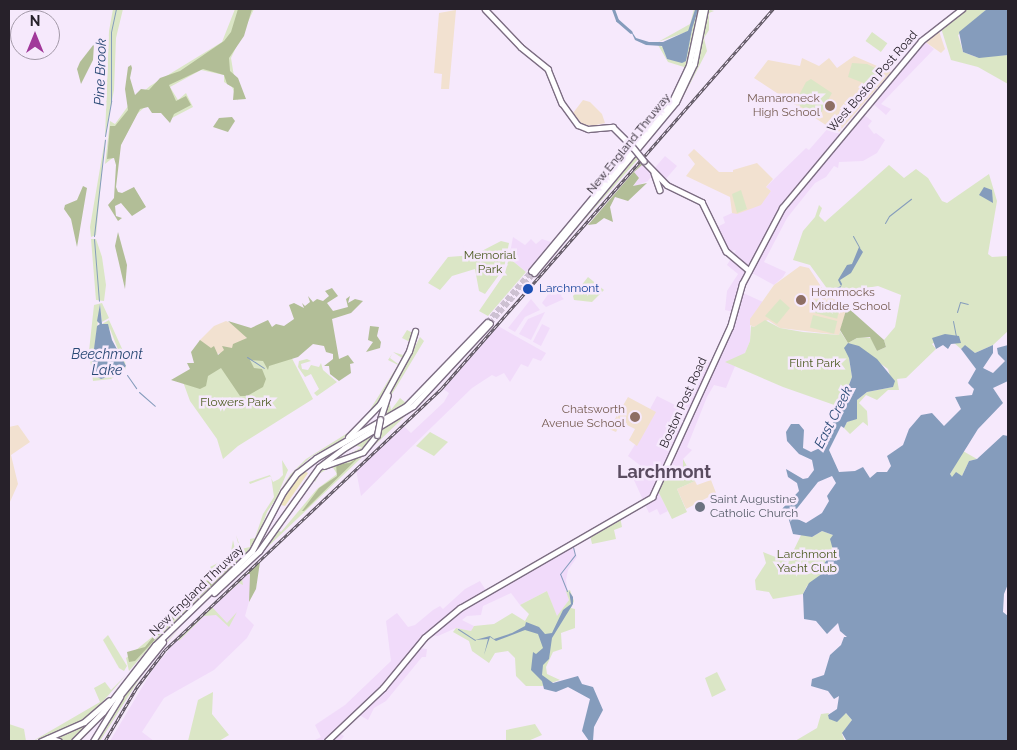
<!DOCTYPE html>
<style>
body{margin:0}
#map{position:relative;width:1017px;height:750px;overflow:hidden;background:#f6e9fc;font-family:Raleway,sans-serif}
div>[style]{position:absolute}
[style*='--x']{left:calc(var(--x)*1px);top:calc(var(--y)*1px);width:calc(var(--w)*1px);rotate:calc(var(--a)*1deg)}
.built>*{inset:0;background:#f1dbfa;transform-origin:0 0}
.education>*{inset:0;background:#f2e1d0}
.green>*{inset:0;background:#dbe6c6;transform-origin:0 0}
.forest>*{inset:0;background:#b2be97}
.sand>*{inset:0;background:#efe5c0}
.water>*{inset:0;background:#859cbc}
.stream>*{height:1px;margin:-0.5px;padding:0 0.5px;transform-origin:0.5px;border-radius:0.5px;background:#859cbc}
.river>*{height:3px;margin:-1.5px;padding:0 1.5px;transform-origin:1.5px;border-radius:1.5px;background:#859cbc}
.highway-tunnel>*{height:5px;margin-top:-2.5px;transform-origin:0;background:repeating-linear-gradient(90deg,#cdc1d2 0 5px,transparent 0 7.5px)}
.roads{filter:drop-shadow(1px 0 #7c6d82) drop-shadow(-1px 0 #7c6d82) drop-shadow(0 1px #7c6d82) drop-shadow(0 -1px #7c6d82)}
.major>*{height:4.5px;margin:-2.25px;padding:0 2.25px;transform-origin:2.25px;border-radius:2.25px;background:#fff}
.highway>*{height:5px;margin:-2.5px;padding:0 2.5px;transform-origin:2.5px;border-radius:2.5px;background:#fff}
.rail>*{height:3px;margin-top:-1.5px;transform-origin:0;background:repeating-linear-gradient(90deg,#f6e9fc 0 4px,#554d58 0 8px);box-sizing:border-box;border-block:1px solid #554d58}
.bridges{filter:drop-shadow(1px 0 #7c6d82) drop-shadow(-1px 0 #7c6d82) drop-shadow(0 1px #7c6d82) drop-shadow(0 -1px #7c6d82)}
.major-bridge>*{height:4.5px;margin:-2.25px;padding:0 2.25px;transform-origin:2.25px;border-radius:2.25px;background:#fff}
.highway-bridge>*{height:5px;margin:-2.5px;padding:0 2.5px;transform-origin:2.5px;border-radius:2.5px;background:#fff}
.dots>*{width:14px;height:14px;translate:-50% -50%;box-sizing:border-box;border:2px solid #f6e9fc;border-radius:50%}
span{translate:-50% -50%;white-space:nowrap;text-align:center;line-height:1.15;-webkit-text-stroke:5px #f6e9fc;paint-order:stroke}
.street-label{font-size:12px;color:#27212a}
.education-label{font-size:12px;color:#785e54}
.right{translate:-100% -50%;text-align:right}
.left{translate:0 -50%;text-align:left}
.park-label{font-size:12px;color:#4d5c22}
.transit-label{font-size:12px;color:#164399}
.worship-label{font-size:12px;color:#5b616d}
.water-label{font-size:14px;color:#294975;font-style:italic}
.district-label{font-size:18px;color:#5a4c60;font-weight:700}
.frame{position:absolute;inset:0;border:10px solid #27212a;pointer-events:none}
.north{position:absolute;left:10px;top:10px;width:50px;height:50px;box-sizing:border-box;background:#f6e9fc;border:1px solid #a399a8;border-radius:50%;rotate:0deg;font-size:14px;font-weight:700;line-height:20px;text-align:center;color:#27212a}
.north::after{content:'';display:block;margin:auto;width:18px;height:22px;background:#a1389a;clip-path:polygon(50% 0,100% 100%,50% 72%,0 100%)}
</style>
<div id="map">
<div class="built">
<i style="clip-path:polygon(924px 41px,934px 49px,881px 104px,891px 109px,886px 115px,872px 103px)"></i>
<i style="clip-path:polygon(863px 114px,872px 121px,868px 126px,874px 134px,876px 133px,885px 140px,877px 153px,863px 161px,839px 162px,838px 168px,834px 166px,826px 177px,815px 183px,787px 218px,764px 262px,786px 272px,783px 277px,774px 285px,750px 272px,741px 292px,763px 302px,750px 325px,750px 341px,745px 353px,730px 364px,735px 366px,726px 388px,714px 385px,707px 397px,687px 447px,692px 450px,683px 459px,683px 469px,669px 463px,657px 489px,668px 511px,660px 515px,657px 509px,649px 513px,633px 478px,637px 473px,649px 478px,650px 473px,628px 456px,655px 412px,650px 409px,657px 396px,681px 408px,702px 360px,713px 363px,733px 312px,725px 310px,727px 291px,738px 274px,727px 265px,736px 250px,725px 252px,713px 229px,725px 223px,723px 217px,764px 199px,771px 191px,766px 187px,806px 148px,809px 150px,829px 127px,843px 136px)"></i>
<i style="clip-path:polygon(665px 156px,677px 166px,664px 181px,654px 172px,648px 181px,633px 187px,639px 178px,634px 174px,636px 170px,642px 165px,652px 171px)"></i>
<i style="clip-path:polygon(513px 237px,525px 245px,531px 239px,536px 244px,542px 239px,551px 242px,526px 272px,509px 258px)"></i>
<i style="clip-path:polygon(553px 287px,563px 292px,561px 296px,564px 299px,546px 307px,542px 303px)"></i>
<i style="clip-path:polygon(531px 299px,540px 310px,525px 317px,515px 332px,508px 328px)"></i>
<i style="clip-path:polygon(545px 312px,531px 340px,519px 334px,528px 319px)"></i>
<i style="left:542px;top:324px;width:9px;height:20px;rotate:27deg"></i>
<i style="clip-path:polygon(498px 326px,546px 353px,541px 361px,533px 358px,528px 367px,521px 364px,510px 382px,504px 373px,496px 377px,492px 375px,472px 388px,361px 496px,356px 470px,404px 426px,411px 433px,444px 402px,449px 393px,443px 389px)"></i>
<i style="clip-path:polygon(573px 545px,577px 557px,568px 570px,566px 580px,569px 600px,557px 617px,547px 591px,520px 605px,511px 593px,483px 606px,481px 615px,467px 616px,462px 620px,474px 626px,471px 631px,456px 628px,438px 636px,427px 635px,417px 648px,427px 649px,426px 657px,422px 657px,386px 701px,374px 708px,368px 720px,356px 713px,336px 731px,344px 736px,340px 741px,313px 741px,321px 737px,315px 725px,345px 705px,391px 661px,386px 621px,397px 613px,408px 627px,415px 625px,433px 610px,440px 606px,443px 609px,465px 589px,480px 581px,487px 592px)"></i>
<i style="clip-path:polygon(260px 562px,245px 616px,254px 625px,247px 638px,214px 670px,164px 698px,142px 732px,154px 741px,110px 741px,153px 669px,178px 639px)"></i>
</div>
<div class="education">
<i style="clip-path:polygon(456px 10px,449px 89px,441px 89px,442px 74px,434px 73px,439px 13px)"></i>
<i style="clip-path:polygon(938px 28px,945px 49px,941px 53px,924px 41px)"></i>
<i style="clip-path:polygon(854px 56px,891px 72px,838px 133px,754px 78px,768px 60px,800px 66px,802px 58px,819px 66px,829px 58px,837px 68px)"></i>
<i style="clip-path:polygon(583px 100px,590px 102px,602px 114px,605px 123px,592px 126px,582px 124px,573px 113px)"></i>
<i style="clip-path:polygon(694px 149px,719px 172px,733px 172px,733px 170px,757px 163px,773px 179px,766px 187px,771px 191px,761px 205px,737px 214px,732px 213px,730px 197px,686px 176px,695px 164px,688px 155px)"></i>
<i style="clip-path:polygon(800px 266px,809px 268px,826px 294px,847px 307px,839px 335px,780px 328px,768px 320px,754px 327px,750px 325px,750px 319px,774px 285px)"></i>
<i style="clip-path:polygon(226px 321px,238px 326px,247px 338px,231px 350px,214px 355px,199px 341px,214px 326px)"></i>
<i style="clip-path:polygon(628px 397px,656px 412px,637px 446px,629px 440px,635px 429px,621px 422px,616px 432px,609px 429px)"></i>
<i style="clip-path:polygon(18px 425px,30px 442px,11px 455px,18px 484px,9px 504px,9px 427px)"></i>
<i style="clip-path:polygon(711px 480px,716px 493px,686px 509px,677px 489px,695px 481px,697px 485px)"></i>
</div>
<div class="green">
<i style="clip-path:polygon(113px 9px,123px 9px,116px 38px,114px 90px,105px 137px,109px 31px)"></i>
<i style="clip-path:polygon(235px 9px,254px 9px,231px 58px,238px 101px,232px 87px,224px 82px,224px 75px,201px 70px,170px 87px,178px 100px,186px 93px,193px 107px,170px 119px,157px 96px,137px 114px,115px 156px,105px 164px,110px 121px,115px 124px,131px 102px,150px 86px,222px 42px)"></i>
<i style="clip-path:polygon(694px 9px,699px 9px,683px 76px,684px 67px,668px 62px,658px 45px,663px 47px,667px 59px,685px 61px,692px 30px,658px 42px,690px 24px)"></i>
<i style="clip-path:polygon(707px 9px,714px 11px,709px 13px,709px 30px,704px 38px,707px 51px,679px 105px,695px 65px)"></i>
<i style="clip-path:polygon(968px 9px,987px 9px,958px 35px,963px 52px,976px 57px,1008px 55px,1008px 84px,978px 67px,951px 60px,941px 28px)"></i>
<i style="left:872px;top:32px;width:19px;height:11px;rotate:36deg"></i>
<i style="clip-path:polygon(852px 63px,867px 64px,879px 70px,876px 83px,866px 84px,848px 77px)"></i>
<i style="clip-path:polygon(811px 79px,832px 93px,818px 118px,793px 101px,796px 101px,806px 82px)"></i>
<i style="clip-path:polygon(105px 139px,96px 235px,91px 237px,90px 227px)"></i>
<i style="clip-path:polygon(637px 154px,639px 158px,540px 270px,579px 225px)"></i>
<i style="clip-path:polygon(889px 165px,904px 178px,916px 169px,928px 178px,942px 201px,947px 203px,989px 174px,997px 201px,988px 254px,992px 257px,1008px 256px,1008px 331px,993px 345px,975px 353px,965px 346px,961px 349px,946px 336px,932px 344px,936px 349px,906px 378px,897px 379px,899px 390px,888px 390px,877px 400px,866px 395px,859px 403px,867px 411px,868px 426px,863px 422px,850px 434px,844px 428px,847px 422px,857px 418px,857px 400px,867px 392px,893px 387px,888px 369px,866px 353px,849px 358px,852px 377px,840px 407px,783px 387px,725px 362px,745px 353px,750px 341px,751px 326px,754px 327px,765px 320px,780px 328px,803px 332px,839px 335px,840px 331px,848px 343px,859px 337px,871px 338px,877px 351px,886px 347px,884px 340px,896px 351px,884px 340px,895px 327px,901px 295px,878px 286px,831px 294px,810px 265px,793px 260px,803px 231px,815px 217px,819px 205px,822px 208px,819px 216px,825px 222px)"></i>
<i style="clip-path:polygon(741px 190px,747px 209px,737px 213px,732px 194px)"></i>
<i style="clip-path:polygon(91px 239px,96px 239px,102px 257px,106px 285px,104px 301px,96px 300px)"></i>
<i style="clip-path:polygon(501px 241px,509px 243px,504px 268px,485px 294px,479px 291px,475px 269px,452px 276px,440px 290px,428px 283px,448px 257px,474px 255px)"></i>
<i style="clip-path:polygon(509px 258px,526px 272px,488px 316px,479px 311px,505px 273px)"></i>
<i style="clip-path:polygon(588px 277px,604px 290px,592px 302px,574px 300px,573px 296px)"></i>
<i style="clip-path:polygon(780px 299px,790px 308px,777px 324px,765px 316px)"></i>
<i style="left:816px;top:300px;width:25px;height:13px;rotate:14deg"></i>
<i style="clip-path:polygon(102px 303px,109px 318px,102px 322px,100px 304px,92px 370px,101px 379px,124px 371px,111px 379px,93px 381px,89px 351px,94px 305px)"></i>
<i style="left:813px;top:315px;width:25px;height:13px;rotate:14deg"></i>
<i style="clip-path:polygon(109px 320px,124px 353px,126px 370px,110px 329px,102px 324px)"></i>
<i style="clip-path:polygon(407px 330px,413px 333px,409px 349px,376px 406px,366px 416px,398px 365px,388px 360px,392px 354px,390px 358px,398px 364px,402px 358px,393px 352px,403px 355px,409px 345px,410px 342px,402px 338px)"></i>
<i style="clip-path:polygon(420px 337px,424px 341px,389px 399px,391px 410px,400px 398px,406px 403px,381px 420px,390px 393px)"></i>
<i style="clip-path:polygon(283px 341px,313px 399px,238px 446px,223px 459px,217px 439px,190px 401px,182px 379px,220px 356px,241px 366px)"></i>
<i style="clip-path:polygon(307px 359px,311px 361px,301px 364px,302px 369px,308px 370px,311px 365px,319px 367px,321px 363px,323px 370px,337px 382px,317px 396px,314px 393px,319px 389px,311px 374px,305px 377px,298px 367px,299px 361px)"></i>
<i style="clip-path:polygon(413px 408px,400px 421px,256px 558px,292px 506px,278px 530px,281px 532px,317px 489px,337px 474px,332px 466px,319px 474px,315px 482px,313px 479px,323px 467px,370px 447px,379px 431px)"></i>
<i style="clip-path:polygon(354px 429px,340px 441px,312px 456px,295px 471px,267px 512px,257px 540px,242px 559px,236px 535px,241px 549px,250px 547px,250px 539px,255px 538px,263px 514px,274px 497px,271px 476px,250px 484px,249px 482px,270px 475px,273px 482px,279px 479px,283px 475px,282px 460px,288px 470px,278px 494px,290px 475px,306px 459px)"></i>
<i style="clip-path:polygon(430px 432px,448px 442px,434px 456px,416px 446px)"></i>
<i style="clip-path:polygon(376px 433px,364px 450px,357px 453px,346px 456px,362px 447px,356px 446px,335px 459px,337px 455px)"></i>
<i style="clip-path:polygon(963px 451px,977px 459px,969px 461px,962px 476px,952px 478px,950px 474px)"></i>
<i style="clip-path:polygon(683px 459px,695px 481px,677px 489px,687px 512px,672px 519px,657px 489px,665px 471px,672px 478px,680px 468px,683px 469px)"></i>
<i style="clip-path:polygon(620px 517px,622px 527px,614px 530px,616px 539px,592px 544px,590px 535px)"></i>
<i style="clip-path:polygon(822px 531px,833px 535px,833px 550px,823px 573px,807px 586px,803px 594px,773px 599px,769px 592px,756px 590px,755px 580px,766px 563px,763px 552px,788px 562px,802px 533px,812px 537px)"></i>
<i style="clip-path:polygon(233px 540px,238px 563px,155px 641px,129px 671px,126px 658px,157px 633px,165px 623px,163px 621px,212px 575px,210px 567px,230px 557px)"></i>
<i style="clip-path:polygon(242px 579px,243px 585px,239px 583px,212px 607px,227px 623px,237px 612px,229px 627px,216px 615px,204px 616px,179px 641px,178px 639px)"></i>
<i style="clip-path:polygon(570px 590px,574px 601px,571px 608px,575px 609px,575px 628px,561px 633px,562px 649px,553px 652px,546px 667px,547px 674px,560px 680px,542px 686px,526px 686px,516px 676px,515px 658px,508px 651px,495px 653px,489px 663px,472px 651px,469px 641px,453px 632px,456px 628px,471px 631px,474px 626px,494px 624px,512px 613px,525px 621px,529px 614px,520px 605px,547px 591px,557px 616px,569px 600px,566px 591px)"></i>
<i style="clip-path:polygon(180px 628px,152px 659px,100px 741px,95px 741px,105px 721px,144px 667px,155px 653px)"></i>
<i style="clip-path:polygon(108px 635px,127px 666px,124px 671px,119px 668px,103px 640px)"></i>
<i style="clip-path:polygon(717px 672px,726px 690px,712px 697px,705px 678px)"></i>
<i style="clip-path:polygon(126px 675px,92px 714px,77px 724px,33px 741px,100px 702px,94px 688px,105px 682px,111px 690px)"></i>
<i style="clip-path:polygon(213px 692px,212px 714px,229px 735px,219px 741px,188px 741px,198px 700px)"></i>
<i style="clip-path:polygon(104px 707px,71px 741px,61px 741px,54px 737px)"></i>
<i style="clip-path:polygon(829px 713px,828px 715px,846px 713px,852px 720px,842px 734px,845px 741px,795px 741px,817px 728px,821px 714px)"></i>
<i style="clip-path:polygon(9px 724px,24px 729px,26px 741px,9px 741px)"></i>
<i style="clip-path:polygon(535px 724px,542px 735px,528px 741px,506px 741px,506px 730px)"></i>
</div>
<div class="forest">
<i style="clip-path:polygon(238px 9px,252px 9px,244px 36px,229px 58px,230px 71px,238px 78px,246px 99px,233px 100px,234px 88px,227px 84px,224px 75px,203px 69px,169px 85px,176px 101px,186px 96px,191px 105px,174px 114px,170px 123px,161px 113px,152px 113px,148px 107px,140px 109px,121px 145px,116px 187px,118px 192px,122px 193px,134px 187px,146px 207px,132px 216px,121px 203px,115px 206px,116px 216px,122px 218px,118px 221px,108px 205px,114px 198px,116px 165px,114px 158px,107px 159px,110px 126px,115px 126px,128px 110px,125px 89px,128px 67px,131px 65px,132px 68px,130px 78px,135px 95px,141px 89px,149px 90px,160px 78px,180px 71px,224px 41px,231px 32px)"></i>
<i style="clip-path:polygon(94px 44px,93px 60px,81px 84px,77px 69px,80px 62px)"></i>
<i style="clip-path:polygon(232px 117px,235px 121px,228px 132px,213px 127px,219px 118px)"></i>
<i style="clip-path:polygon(642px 162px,648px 168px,642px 165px,634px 172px,639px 178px,633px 186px,647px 183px,628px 201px,615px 197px,610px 207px,613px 222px,604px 218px,596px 224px,588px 225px)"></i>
<i style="clip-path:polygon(83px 186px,87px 188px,77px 247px,71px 219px,64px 209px,65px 205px,77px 200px)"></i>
<i style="clip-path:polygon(118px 232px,127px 265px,125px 289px,115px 246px)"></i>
<i style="clip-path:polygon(332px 288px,338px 296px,327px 303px,333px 311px,348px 307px,346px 299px,350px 296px,348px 303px,355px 299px,363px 301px,351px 313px,332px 319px,339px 359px,348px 355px,354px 363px,350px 364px,351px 373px,339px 381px,330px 374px,329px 366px,324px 366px,333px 359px,333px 354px,326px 352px,324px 346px,313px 344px,298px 357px,269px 366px,268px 370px,263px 361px,250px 360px,254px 368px,262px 369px,266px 379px,263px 387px,247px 396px,240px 396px,221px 368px,208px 376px,206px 386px,200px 389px,171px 380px,190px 369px,187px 363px,194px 363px,191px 352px,200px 340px,211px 348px,214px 346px,218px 355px,224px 350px,222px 346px,232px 348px,233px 344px,247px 338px,228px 321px,251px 328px,268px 320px,272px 327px,276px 324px,284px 326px,294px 319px,289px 305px,294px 303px,304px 308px,302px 303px,305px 306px,310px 302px,308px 296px,313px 302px,317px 299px,323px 301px,329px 296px,325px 291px)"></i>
<i style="clip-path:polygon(847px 307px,884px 340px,886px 347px,877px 351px,870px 337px,857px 338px,848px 343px,840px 330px)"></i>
<i style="clip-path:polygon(370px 326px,379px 327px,377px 336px,381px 342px,380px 348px,366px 352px,373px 342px,368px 340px)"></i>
<i style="clip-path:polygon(361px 455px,304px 511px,302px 511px,319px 488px,337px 476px,336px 464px,350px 463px)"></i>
<i style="clip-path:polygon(232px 555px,236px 557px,234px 566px,176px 617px,135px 661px,129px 662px,127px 652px,145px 647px,168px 618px,213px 576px,215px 567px,231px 562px)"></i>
<i style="clip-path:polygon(260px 562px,256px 589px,249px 602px,250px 574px,247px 574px)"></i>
</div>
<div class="sand">
<i style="clip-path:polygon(304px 471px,308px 473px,285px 506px,281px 505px,289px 489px)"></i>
</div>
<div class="water">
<i style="clip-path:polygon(987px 9px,1008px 9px,1008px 55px,979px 58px,963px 52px,959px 32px)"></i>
<i style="clip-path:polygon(630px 29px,636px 38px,649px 42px,663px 42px,692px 29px,686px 61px,682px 63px,667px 59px,662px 46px,646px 45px,635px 40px)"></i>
<i style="clip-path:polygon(984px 187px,992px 190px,993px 203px,979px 195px)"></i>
<i style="clip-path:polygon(859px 247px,863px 252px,851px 273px,840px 280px,842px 284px,839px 292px,832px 293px,832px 290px,841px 286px,838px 280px,847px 265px,852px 264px)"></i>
<i style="clip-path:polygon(100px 304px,102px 324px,108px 324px,112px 340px,126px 366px,117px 374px,101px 379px,94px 375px,92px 364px,97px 326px,100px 324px,97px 321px)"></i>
<i style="clip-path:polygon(945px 334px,959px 336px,961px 343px,951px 344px,948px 349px,943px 345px,936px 349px,932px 338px)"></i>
<i style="clip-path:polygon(evenodd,848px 343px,859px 346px,877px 359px,895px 381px,893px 387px,867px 392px,857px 400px,857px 419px,847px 422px,844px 428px,841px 426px,829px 450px,839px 472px,855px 471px,863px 467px,870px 478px,877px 472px,887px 472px,891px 466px,887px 456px,903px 445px,909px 429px,921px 415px,932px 413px,944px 426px,961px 409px,955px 397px,972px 395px,974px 389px,968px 383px,976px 369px,961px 349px,965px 345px,975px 353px,993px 345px,993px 353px,983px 368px,993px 373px,1005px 361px,998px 354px,997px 348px,1008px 345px,1008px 381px,993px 388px,1003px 403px,978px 429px,950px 474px,952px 477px,956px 472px,962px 476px,969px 461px,977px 459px,1003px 435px,1008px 436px,1008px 584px,1004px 594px,1003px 612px,1008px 616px,1008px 741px,843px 741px,846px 740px,842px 733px,852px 720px,846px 713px,837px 722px,829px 719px,828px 715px,837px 709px,839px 696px,834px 699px,828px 691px,811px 686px,812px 679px,824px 675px,830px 655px,841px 645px,844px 637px,847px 637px,840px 631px,838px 623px,827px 634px,816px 621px,804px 619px,803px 594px,809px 583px,823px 573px,825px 562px,833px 550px,830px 539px,833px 535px,822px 531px,812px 537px,793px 534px,787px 513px,781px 510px,799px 491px,797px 483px,788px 477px,786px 469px,803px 479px,808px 478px,814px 470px,812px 460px,799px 454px,787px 441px,786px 432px,791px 424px,799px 424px,804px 430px,803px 448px,811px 452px,822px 447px,825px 431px,836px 419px,852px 377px,849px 358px,844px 348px,848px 343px,832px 476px,836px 483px,827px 496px,829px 501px,822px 513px,806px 523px,791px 516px,818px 482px,832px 476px)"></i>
<i style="clip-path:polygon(569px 591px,573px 597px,573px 604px,552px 638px,549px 659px,543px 665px,542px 675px,553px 683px,578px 676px,582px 684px,593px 687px,603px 710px,594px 727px,593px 741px,589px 741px,582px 731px,590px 699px,568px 687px,556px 692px,544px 689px,542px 681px,531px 670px,533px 652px,536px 654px,543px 648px,538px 634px,525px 630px,496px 641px,490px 637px,484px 655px,488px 639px,475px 640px,490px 636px,494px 639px,512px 633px,525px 626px,526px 622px,539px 627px,545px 634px,552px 633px,563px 610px,571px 604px)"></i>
</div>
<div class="stream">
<i style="--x:105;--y:136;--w:36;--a:-80"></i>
<i style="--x:111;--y:101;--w:69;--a:-90"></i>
<i style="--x:111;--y:32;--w:24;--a:-78"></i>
<i style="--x:885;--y:223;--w:8;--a:-60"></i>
<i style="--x:889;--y:216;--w:28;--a:-38"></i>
<i style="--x:94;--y:236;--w:97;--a:-83.5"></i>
<i style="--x:853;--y:236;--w:13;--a:61"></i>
<i style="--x:94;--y:239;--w:62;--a:85.4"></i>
<i style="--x:957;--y:312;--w:10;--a:-73"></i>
<i style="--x:960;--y:302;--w:8;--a:14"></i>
<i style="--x:953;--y:321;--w:15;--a:79"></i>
<i style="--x:247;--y:357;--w:20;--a:33"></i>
<i style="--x:127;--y:375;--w:16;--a:55"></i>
<i style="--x:139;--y:392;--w:21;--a:41"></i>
<i style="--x:567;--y:591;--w:18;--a:-112"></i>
<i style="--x:560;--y:574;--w:24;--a:-52"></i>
<i style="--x:575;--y:555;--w:8;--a:-104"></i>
<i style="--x:458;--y:629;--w:20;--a:33"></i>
</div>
<div class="river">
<i style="--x:613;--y:9;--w:12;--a:70"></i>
<i style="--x:617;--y:20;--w:18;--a:41"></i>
<i style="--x:689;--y:31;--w:23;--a:-72"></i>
</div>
<div class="highway-tunnel">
<i style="--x:487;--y:322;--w:67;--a:-49.2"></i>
<i style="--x:490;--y:323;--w:67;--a:-48.7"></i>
</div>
<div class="roads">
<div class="major">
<i style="--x:485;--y:9;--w:52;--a:46.5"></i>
<i style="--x:521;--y:47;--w:35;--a:39"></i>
<i style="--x:548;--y:69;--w:37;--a:68"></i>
<i style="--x:562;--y:103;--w:27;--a:54"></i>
<i style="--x:578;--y:125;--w:11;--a:22"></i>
<i style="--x:588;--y:129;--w:25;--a:-5"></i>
<i style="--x:613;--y:127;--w:27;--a:45"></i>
<i style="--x:644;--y:161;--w:33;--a:46"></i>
<i style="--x:667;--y:185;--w:39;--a:26"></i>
<i style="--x:702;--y:202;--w:55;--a:63.9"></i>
<i style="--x:726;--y:251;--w:30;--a:40"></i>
<i style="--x:654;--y:173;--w:18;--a:71"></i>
<i style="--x:327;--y:741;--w:77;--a:-43.4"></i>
<i style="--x:383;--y:688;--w:65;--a:-50.6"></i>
<i style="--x:424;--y:638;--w:47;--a:-39.8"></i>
<i style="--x:460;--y:608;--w:222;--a:-30"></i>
<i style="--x:652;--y:497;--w:187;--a:-65.4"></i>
<i style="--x:730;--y:327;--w:45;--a:-74.4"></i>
<i style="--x:742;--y:284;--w:86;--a:-62.2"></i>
<i style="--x:782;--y:208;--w:217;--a:-50.2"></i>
<i style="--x:921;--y:41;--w:52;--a:-38"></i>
</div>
<div class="highway">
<i style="--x:531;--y:271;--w:219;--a:-50.2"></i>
<i style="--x:671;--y:103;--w:42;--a:-64.7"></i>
<i style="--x:689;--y:65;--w:57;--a:-77.9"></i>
<i style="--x:534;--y:273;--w:222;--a:-50.3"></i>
<i style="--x:676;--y:102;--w:42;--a:-64.7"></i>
<i style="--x:694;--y:64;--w:56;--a:-78.7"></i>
<i style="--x:380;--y:419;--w:25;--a:-72"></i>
<i style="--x:348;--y:437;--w:46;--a:-45.9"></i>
<i style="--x:380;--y:404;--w:60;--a:-61.3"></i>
<i style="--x:409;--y:351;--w:21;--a:-73"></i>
<i style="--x:324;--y:466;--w:41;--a:-19.7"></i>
<i style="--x:363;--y:452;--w:22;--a:-51"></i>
<i style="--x:214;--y:593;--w:62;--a:-43"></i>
<i style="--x:259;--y:551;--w:103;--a:-54.5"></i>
<i style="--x:319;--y:467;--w:31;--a:-37"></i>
<i style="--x:344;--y:448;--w:81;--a:-31.3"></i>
<i style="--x:413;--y:406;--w:113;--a:-47.1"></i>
<i style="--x:118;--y:698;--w:72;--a:-51.2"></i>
<i style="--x:48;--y:738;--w:11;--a:15"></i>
<i style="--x:41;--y:741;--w:47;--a:-23.8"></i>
<i style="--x:84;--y:722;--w:33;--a:-41"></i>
<i style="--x:74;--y:741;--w:41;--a:-45"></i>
<i style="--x:103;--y:712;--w:85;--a:-52.2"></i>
<i style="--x:155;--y:645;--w:135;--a:-44.1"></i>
<i style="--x:252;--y:551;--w:67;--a:-62.3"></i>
<i style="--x:283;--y:492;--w:24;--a:-54"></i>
<i style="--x:297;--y:473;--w:24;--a:-38"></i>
<i style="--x:316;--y:458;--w:104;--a:-30"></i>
<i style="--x:406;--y:406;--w:117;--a:-46"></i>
<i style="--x:93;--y:741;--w:52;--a:-58.5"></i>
</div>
</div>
<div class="rail">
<i style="--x:105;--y:741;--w:63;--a:-59.3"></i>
<i style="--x:137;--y:687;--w:46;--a:-52.9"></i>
<i style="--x:165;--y:650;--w:380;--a:-43.4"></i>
<i style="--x:441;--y:389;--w:505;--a:-48.86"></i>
</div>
<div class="bridges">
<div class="major-bridge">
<i style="--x:632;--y:146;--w:19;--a:51"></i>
</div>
<div class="highway-bridge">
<i style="--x:377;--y:435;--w:16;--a:-79"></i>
</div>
</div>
<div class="dots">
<i style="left:830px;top:106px;background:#8d6e63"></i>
<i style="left:528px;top:289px;background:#1a4fb4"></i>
<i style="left:801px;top:300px;background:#8d6e63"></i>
<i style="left:635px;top:417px;background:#8d6e63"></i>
<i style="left:700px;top:507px;background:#6b7280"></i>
</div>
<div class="street-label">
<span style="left:873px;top:82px;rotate:-49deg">West Boston Post Road</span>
<span style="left:629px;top:144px;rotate:-51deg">New England Thruway</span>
<span style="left:684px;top:403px;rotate:-66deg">Boston Post Road</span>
<span style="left:197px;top:591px;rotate:-44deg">New England Thruway</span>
</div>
<div class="education-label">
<span class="right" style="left:820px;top:106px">Mamaroneck<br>High School</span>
<span class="left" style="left:811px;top:300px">Hommocks<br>Middle School</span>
<span class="right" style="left:625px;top:417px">Chatsworth<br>Avenue School</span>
</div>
<div class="park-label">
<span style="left:490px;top:263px">Memorial<br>Park</span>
<span style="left:815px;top:364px">Flint Park</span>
<span style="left:236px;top:403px">Flowers Park</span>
<span style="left:807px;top:562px">Larchmont<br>Yacht Club</span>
</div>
<div class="transit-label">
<span class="left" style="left:539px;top:289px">Larchmont</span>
</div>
<div class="worship-label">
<span class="left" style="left:710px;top:507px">Saint Augustine<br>Catholic Church</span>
</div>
<div class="water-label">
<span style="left:100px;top:72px;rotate:-88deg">Pine Brook</span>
<span style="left:107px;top:362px">Beechmont<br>Lake</span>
<span style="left:833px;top:417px;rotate:-63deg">East Creek</span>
</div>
<div class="district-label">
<span style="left:664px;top:472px">Larchmont</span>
</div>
<div class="frame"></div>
<div class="north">N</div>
</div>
